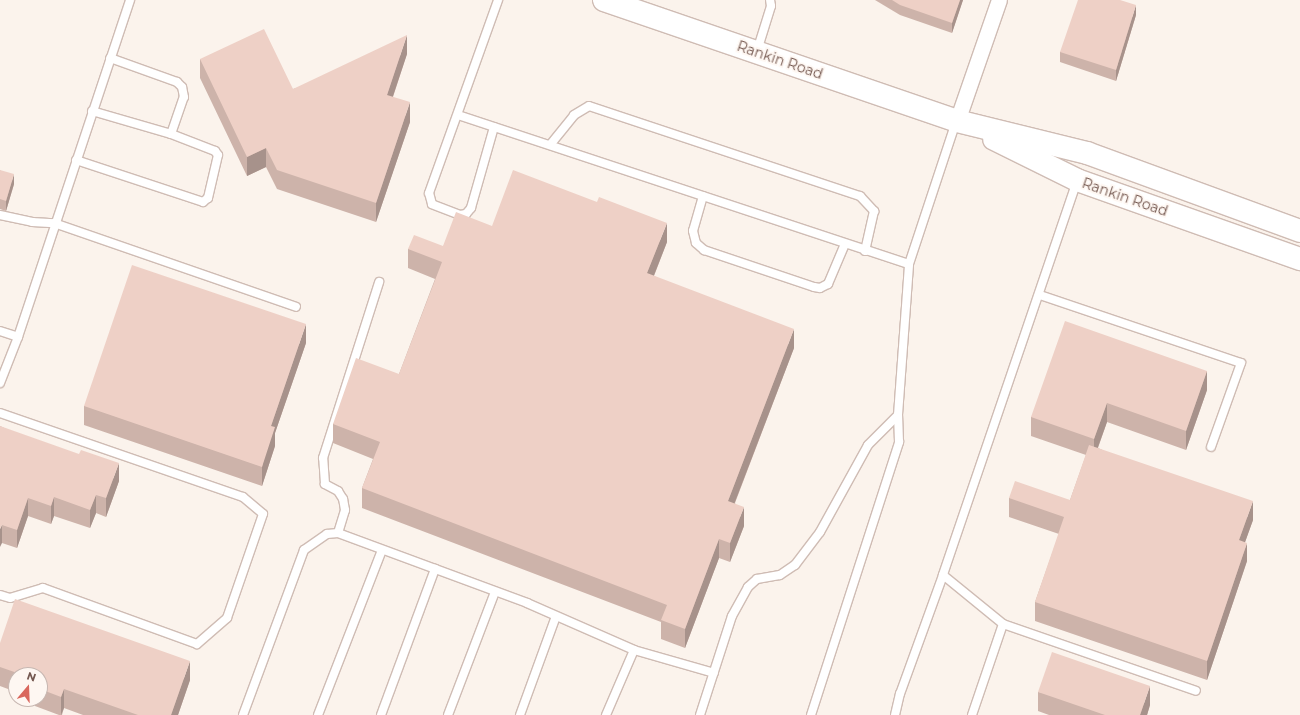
<!DOCTYPE html>
<style>
body{margin:0}
#map{position:relative;width:1300px;height:715px;overflow:hidden;background:#fbf3ec;font-family:Montserrat,sans-serif}
div>[style]{position:absolute}
[style*='--x']{left:calc(var(--x)*1px);top:calc(var(--y)*1px);width:calc(var(--w)*1px);rotate:calc(var(--a)*1deg)}
.roads{filter:drop-shadow(1px 0 #cfbcb4) drop-shadow(-1px 0 #cfbcb4) drop-shadow(0 1px #cfbcb4) drop-shadow(0 -1px #cfbcb4)}
.service>*{height:8px;margin:-4px;padding:0 4px;transform-origin:4px;border-radius:4px;background:#fff}
.minor>*{height:15px;margin:-7.5px;padding:0 7.5px;transform-origin:7.5px;border-radius:7.5px;background:#fff}
.secondary>*{height:22px;margin:-11px;padding:0 11px;transform-origin:11px;border-radius:11px;background:#fff}
.wall>*{inset:0;background:#cdb3aa}
.shaded-wall>*{inset:0;background:#a7928b}
.building>*{inset:0;background:#eed0c6}
span{translate:-50% -50%;white-space:nowrap;text-align:center;line-height:1.15;-webkit-text-stroke:3.5px #fef7f2;paint-order:stroke}
.street-label{font-size:14px;color:#745850}
.north{position:absolute;left:8px;top:667px;width:40px;height:40px;box-sizing:border-box;background:#fef7f2;border:1px solid #c7b7b1;border-radius:50%;rotate:19deg;font-size:11px;font-weight:700;line-height:16px;text-align:center;color:#745850}
.north::after{content:'';display:block;margin:auto;width:14px;height:18px;background:#d9675d;clip-path:polygon(50% 0,100% 100%,50% 72%,0 100%)}
</style>
<div id="map">
<div class="roads">
<div class="service">
<i style="--x:757;--y:51;--w:47;--a:-72.7"></i>
<i style="--x:771;--y:6;--w:6;--a:-99"></i>
<i style="--x:92;--y:111;--w:82;--a:16.2"></i>
<i style="--x:458;--y:115;--w:475;--a:18.3"></i>
<i style="--x:494;--y:127;--w:84;--a:105.9"></i>
<i style="--x:471;--y:208;--w:8;--a:130"></i>
<i style="--x:466;--y:214;--w:6;--a:171"></i>
<i style="--x:460;--y:215;--w:30;--a:-159"></i>
<i style="--x:432;--y:204;--w:11;--a:-105"></i>
<i style="--x:429;--y:193;--w:205;--a:-70.3"></i>
<i style="--x:550;--y:145;--w:38;--a:-51"></i>
<i style="--x:574;--y:115;--w:17;--a:-31"></i>
<i style="--x:589;--y:106;--w:286;--a:18.4"></i>
<i style="--x:860;--y:196;--w:21;--a:47"></i>
<i style="--x:874;--y:211;--w:41;--a:102.7"></i>
<i style="--x:76;--y:160;--w:134;--a:18.3"></i>
<i style="--x:203;--y:202;--w:6;--a:-39"></i>
<i style="--x:208;--y:198;--w:44;--a:-76.9"></i>
<i style="--x:218;--y:155;--w:5;--a:-127"></i>
<i style="--x:215;--y:151;--w:47;--a:-158.9"></i>
<i style="--x:171;--y:134;--w:39;--a:-71"></i>
<i style="--x:184;--y:97;--w:10;--a:-101"></i>
<i style="--x:182;--y:87;--w:7;--a:-135"></i>
<i style="--x:177;--y:82;--w:71;--a:-160.3"></i>
<i style="--x:1077;--y:181;--w:416;--a:108.8"></i>
<i style="--x:943;--y:575;--w:77;--a:39.2"></i>
<i style="--x:1003;--y:624;--w:204;--a:19.1"></i>
<i style="--x:703;--y:196;--w:36;--a:106"></i>
<i style="--x:693;--y:231;--w:12;--a:76"></i>
<i style="--x:696;--y:243;--w:11;--a:41"></i>
<i style="--x:704;--y:250;--w:116;--a:18.6"></i>
<i style="--x:814;--y:287;--w:6;--a:9"></i>
<i style="--x:820;--y:288;--w:9;--a:-27"></i>
<i style="--x:828;--y:284;--w:43;--a:-67"></i>
<i style="--x:0;--y:215;--w:33;--a:12"></i>
<i style="--x:32;--y:222;--w:22;--a:3"></i>
<i style="--x:54;--y:223;--w:256;--a:19.1"></i>
<i style="--x:1040;--y:295;--w:212;--a:18.7"></i>
<i style="--x:1241;--y:363;--w:89;--a:109.7"></i>
<i style="--x:0;--y:331;--w:19;--a:18"></i>
<i style="--x:0;--y:383;--w:49;--a:-68.6"></i>
<i style="--x:18;--y:337;--w:355;--a:-71.6"></i>
<i style="--x:0;--y:413;--w:257;--a:19.1"></i>
<i style="--x:243;--y:497;--w:26;--a:40"></i>
<i style="--x:263;--y:514;--w:110;--a:109.1"></i>
<i style="--x:227;--y:618;--w:40;--a:139"></i>
<i style="--x:197;--y:644;--w:164;--a:-160"></i>
<i style="--x:43;--y:588;--w:34;--a:163"></i>
<i style="--x:10;--y:598;--w:10;--a:-163"></i>
<i style="--x:338;--y:533;--w:202;--a:20.3"></i>
<i style="--x:527;--y:603;--w:117;--a:23.7"></i>
<i style="--x:634;--y:650;--w:71;--a:113.3"></i>
<i style="--x:634;--y:650;--w:83;--a:16"></i>
<i style="--x:243;--y:715;--w:176;--a:-69.7"></i>
<i style="--x:304;--y:550;--w:28;--a:-35"></i>
<i style="--x:327;--y:534;--w:11;--a:-5"></i>
<i style="--x:338;--y:533;--w:24;--a:-73"></i>
<i style="--x:345;--y:510;--w:11;--a:-100"></i>
<i style="--x:343;--y:499;--w:9;--a:-122"></i>
<i style="--x:338;--y:491;--w:15;--a:-152"></i>
<i style="--x:325;--y:484;--w:26;--a:-94"></i>
<i style="--x:323;--y:458;--w:185;--a:-72.3"></i>
<i style="--x:318;--y:715;--w:177;--a:-68.8"></i>
<i style="--x:381;--y:715;--w:156;--a:-69.7"></i>
<i style="--x:448;--y:715;--w:132;--a:-69.1"></i>
<i style="--x:520;--y:715;--w:105;--a:-70"></i>
<i style="--x:700;--y:715;--w:104;--a:-72.1"></i>
<i style="--x:732;--y:616;--w:33;--a:-61"></i>
<i style="--x:748;--y:587;--w:12;--a:-42"></i>
<i style="--x:757;--y:579;--w:23;--a:-10"></i>
<i style="--x:780;--y:575;--w:18;--a:-34"></i>
<i style="--x:795;--y:565;--w:41;--a:-52.9"></i>
<i style="--x:820;--y:532;--w:99;--a:-61.1"></i>
<i style="--x:868;--y:445;--w:42;--a:-45"></i>
<i style="--x:811;--y:715;--w:287;--a:-72.1"></i>
<i style="--x:899;--y:442;--w:27;--a:-92"></i>
<i style="--x:898;--y:415;--w:151;--a:-85.8"></i>
<i style="--x:909;--y:264;--w:150;--a:-71.7"></i>
<i style="--x:895;--y:715;--w:22;--a:-77"></i>
<i style="--x:900;--y:694;--w:127;--a:-70.1"></i>
<i style="--x:972;--y:715;--w:96;--a:-71.2"></i>
</div>
<div class="minor">
<i style="--x:957;--y:121;--w:128;--a:-70.9"></i>
</div>
<div class="secondary">
<i style="--x:604;--y:0;--w:373;--a:18.9"></i>
<i style="--x:957;--y:121;--w:134;--a:13.8"></i>
<i style="--x:1087;--y:153;--w:227;--a:20.1"></i>
<i style="--x:994;--y:139;--w:93;--a:26.3"></i>
<i style="--x:1077;--y:180;--w:237;--a:19.5"></i>
</div>
</div>
<div class="wall">
<i style="clip-path:polygon(875px 0,963px 0,952px 33px,900px 15px)"></i>
<i style="clip-path:polygon(1136px 15px,1116px 81px,1060px 62px,1060px 52px)"></i>
<i style="clip-path:polygon(407px 54px,393px 97px,410px 122px,376px 222px,277px 189px,266px 167px,247px 176px,200px 78px,200px 59px,293px 89px)"></i>
<i style="clip-path:polygon(0 170px,14px 184px,6px 211px,0 209px)"></i>
<i style="clip-path:polygon(492px 226px,667px 242px,654px 276px,794px 348px,735px 503px,744px 526px,730px 562px,719px 558px,685px 648px,661px 639px,661px 622px,362px 508px,362px 488px,373px 459px,333px 443px,333px 424px,399px 374px,435px 279px,408px 268px,408px 249px,443px 246px)"></i>
<i style="clip-path:polygon(306px 343px,275px 433px,275px 446px,262px 486px,84px 425px,84px 406px)"></i>
<i style="clip-path:polygon(1207px 371px,1207px 390px,1186px 450px,1107px 422px,1098px 448px,1253px 520px,1245px 542px,1247px 561px,1207px 680px,1035px 621px,1035px 602px,1059px 534px,1009px 517px,1009px 498px,1070px 500px,1086px 455px,1031px 436px,1031px 417px)"></i>
<i style="clip-path:polygon(0 426px,119px 481px,106px 517px,96px 513px,90px 528px,54px 516px,51px 524px,28px 516px,17px 548px,2px 543px)"></i>
<i style="clip-path:polygon(0 643px,190px 680px,178px 715px,83px 715px,64px 708px,62px 715px,59px 715px,35px 706px,35px 699px,40px 699px,40px 675px,16px 675px,16px 692px,0 686px)"></i>
<i style="clip-path:polygon(1038px 692px,1150px 705px,1147px 715px,1049px 715px,1038px 711px)"></i>
</div>
<div class="shaded-wall">
<i style="clip-path:polygon(960px 0,963px 0,952px 33px,952px 23px)"></i>
<i style="clip-path:polygon(1136px 5px,1136px 15px,1116px 81px,1116px 70px)"></i>
<i style="clip-path:polygon(407px 35px,407px 54px,387px 114px,387px 95px)"></i>
<i style="clip-path:polygon(410px 102px,410px 122px,376px 222px,376px 203px)"></i>
<i style="clip-path:polygon(266px 148px,266px 167px,247px 176px,247px 157px)"></i>
<i style="clip-path:polygon(14px 174px,14px 184px,6px 211px,6px 201px)"></i>
<i style="clip-path:polygon(667px 223px,667px 242px,647px 293px,647px 273px)"></i>
<i style="clip-path:polygon(306px 324px,306px 343px,275px 433px,275px 446px,262px 486px,262px 467px,271px 426px)"></i>
<i style="clip-path:polygon(794px 329px,794px 348px,728px 520px,728px 501px)"></i>
<i style="clip-path:polygon(1207px 371px,1207px 390px,1186px 450px,1186px 431px)"></i>
<i style="clip-path:polygon(1107px 403px,1107px 422px,1094px 458px,1094px 439px)"></i>
<i style="clip-path:polygon(119px 463px,119px 481px,106px 517px,106px 498px)"></i>
<i style="clip-path:polygon(96px 495px,96px 513px,90px 528px,90px 510px)"></i>
<i style="clip-path:polygon(54px 497px,54px 516px,51px 524px,51px 506px)"></i>
<i style="clip-path:polygon(28px 498px,28px 516px,17px 548px,17px 530px)"></i>
<i style="clip-path:polygon(1253px 501px,1253px 520px,1239px 559px,1239px 540px)"></i>
<i style="clip-path:polygon(744px 507px,744px 526px,730px 562px,730px 543px)"></i>
<i style="clip-path:polygon(2px 525px,2px 543px,0 547px,0 529px)"></i>
<i style="clip-path:polygon(719px 539px,719px 558px,685px 648px,685px 629px)"></i>
<i style="clip-path:polygon(1247px 543px,1247px 561px,1207px 680px,1207px 661px)"></i>
<i style="clip-path:polygon(190px 661px,190px 680px,178px 715px,171px 715px)"></i>
<i style="clip-path:polygon(1150px 686px,1150px 705px,1147px 715px,1140px 715px)"></i>
<i style="clip-path:polygon(64px 689px,64px 708px,61px 715px,61px 697px)"></i>
</div>
<div class="building">
<i style="clip-path:polygon(892px 0,960px 0,952px 23px,900px 5px)"></i>
<i style="clip-path:polygon(1078px 0,1120px 0,1136px 5px,1116px 70px,1060px 52px)"></i>
<i style="clip-path:polygon(264px 29px,293px 89px,407px 35px,387px 95px,410px 102px,376px 203px,277px 170px,266px 148px,247px 157px,200px 59px)"></i>
<i style="clip-path:polygon(0 170px,14px 174px,6px 201px,0 199px)"></i>
<i style="clip-path:polygon(513px 170px,597px 202px,599px 197px,667px 223px,647px 273px,794px 329px,728px 501px,744px 507px,730px 543px,719px 539px,685px 629px,661px 620px,667px 605px,362px 488px,380px 442px,333px 424px,356px 358px,399px 374px,442px 262px,408px 249px,414px 235px,443px 246px,456px 212px,492px 226px)"></i>
<i style="clip-path:polygon(132px 265px,306px 324px,271px 426px,275px 427px,262px 467px,84px 406px)"></i>
<i style="clip-path:polygon(1065px 321px,1207px 371px,1186px 431px,1107px 403px,1094px 439px,1031px 417px)"></i>
<i style="clip-path:polygon(0 426px,79px 454px,81px 450px,119px 463px,106px 498px,96px 495px,90px 510px,54px 497px,51px 506px,28px 498px,17px 530px,2px 525px,0 529px)"></i>
<i style="clip-path:polygon(1089px 445px,1253px 501px,1239px 540px,1247px 543px,1207px 661px,1035px 602px,1064px 517px,1009px 498px,1015px 481px,1070px 500px)"></i>
<i style="clip-path:polygon(15px 599px,190px 661px,171px 715px,138px 715px,64px 689px,61px 697px,40px 689px,40px 675px,23px 675px,0 667px,0 643px)"></i>
<i style="clip-path:polygon(1052px 652px,1150px 686px,1140px 715px,1105px 715px,1038px 692px)"></i>
</div>
<div class="street-label">
<span style="left:780px;top:60px;rotate:19deg">Rankin Road</span>
<span style="left:1125px;top:197px;rotate:19deg">Rankin Road</span>
</div>
<div class="north">N</div>
</div>
